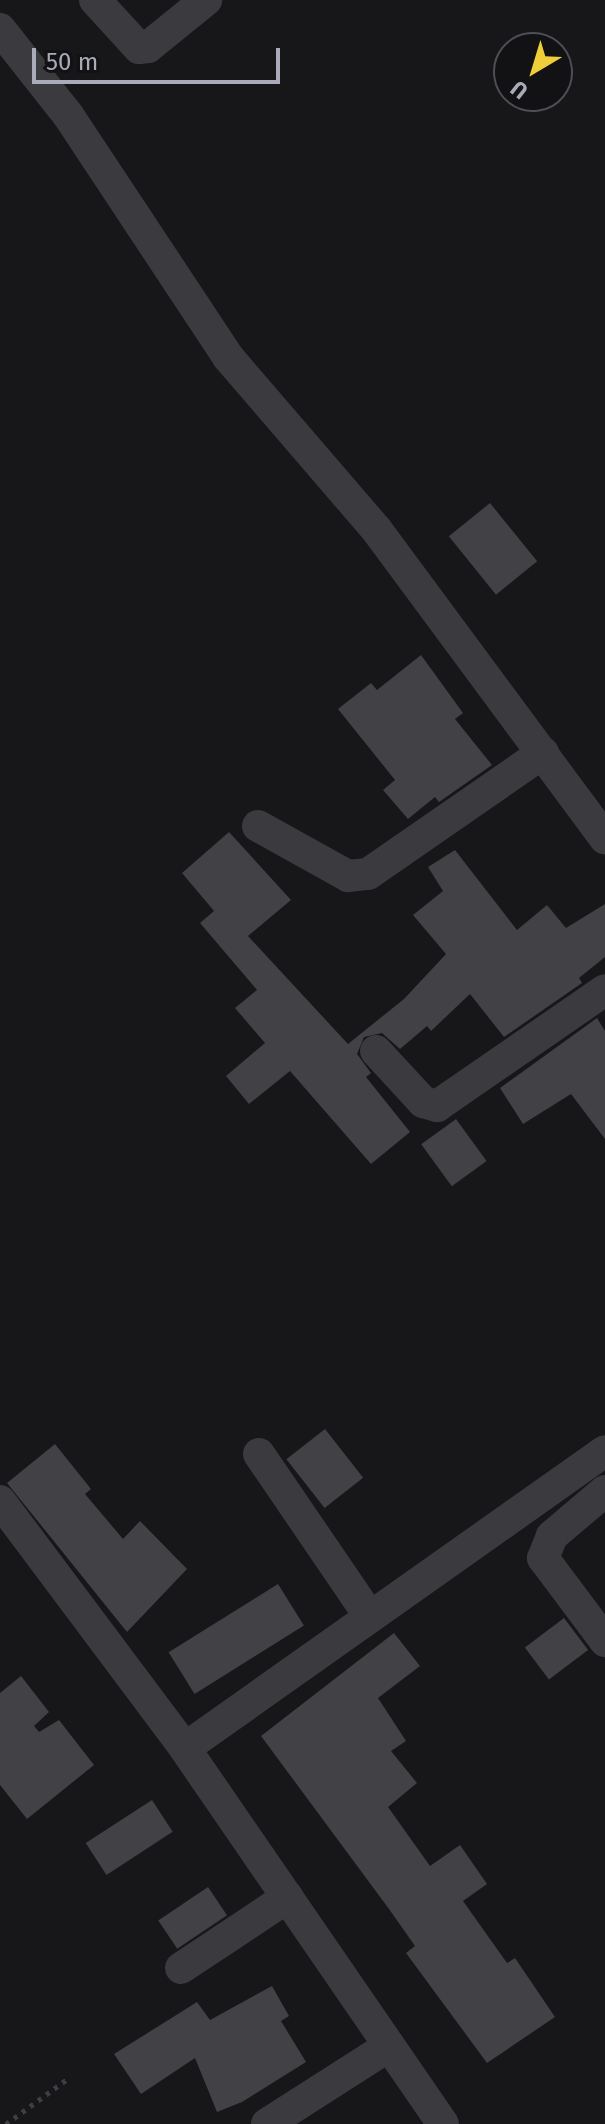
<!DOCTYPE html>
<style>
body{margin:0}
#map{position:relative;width:605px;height:2124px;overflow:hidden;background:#171719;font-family:"Fira Sans",sans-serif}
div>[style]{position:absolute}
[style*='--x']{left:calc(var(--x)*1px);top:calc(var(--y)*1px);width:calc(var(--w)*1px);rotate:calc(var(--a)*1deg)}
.building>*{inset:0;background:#414146;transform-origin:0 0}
.path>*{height:5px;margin-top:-2.5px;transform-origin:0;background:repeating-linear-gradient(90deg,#3e3e44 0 4px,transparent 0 10px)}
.street>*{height:32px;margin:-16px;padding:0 16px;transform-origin:16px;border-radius:16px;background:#3a3a3f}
span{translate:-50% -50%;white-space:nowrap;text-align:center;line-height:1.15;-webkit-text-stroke:6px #121214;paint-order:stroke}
.north{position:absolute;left:493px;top:32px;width:80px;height:80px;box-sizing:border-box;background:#121214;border:2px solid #4e4f56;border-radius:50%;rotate:218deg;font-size:22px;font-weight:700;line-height:32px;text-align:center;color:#a9abb8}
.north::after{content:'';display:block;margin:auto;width:28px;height:36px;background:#eece39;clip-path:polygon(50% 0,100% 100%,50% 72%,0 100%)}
.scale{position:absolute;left:32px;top:48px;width:248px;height:36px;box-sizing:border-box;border:4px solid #a9abb8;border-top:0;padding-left:10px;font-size:24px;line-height:28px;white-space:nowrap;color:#a9abb8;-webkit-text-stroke:6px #121214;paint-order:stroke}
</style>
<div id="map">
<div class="building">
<i style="left:490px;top:503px;width:75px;height:53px;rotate:51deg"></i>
<i style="clip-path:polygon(421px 655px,463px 713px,455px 719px,492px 765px,439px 802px,435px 797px,408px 819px,383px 790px,395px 780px,338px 709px,371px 683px,377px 690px)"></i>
<i style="clip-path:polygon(229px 832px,291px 900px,248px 936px,348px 1044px,404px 999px,446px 954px,413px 915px,443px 891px,428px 867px,455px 850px,517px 930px,547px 905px,566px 928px,605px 904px,605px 957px,579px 978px,582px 983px,504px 1037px,470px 994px,431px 1031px,427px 1026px,400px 1049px,382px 1033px,364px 1037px,357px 1054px,371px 1073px,366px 1077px,410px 1132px,371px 1164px,290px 1071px,249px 1104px,226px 1076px,265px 1043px,235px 1008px,257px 990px,200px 923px,214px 911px,182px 873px)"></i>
<i style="clip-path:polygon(597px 1018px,605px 1031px,605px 1139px,571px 1094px,523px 1124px,500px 1088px)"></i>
<i style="left:456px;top:1119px;width:52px;height:43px;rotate:54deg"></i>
<i style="left:325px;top:1429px;width:62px;height:49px;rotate:52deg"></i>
<i style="clip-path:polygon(55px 1444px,91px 1489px,85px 1494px,123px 1539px,140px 1521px,187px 1569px,127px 1632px,7px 1483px)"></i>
<i style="left:278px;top:1584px;width:49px;height:129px;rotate:58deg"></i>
<i style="left:564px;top:1618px;width:40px;height:49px;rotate:53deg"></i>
<i style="clip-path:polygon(394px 1633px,420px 1666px,378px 1698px,406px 1741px,391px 1751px,417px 1783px,388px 1807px,430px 1866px,460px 1845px,487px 1884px,463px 1901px,507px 1963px,515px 1958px,555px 2017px,487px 2063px,406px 1953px,415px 1946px,389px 1909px,261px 1736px)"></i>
<i style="clip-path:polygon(21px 1676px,49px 1712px,34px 1726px,39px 1732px,59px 1720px,94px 1765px,27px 1819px,0 1785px,0 1693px)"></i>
<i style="left:152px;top:1800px;width:38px;height:79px;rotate:57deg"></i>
<i style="left:208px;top:1887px;width:34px;height:60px;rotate:56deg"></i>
<i style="clip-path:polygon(272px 1986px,289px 2016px,281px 2021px,306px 2062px,242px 2102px,217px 2112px,195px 2058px,141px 2094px,114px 2054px,197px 2002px,210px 2020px)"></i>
</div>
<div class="path">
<i style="--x:6;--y:2124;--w:79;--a:-36.3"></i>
</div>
<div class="street">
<i style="--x:95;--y:0;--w:65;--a:47.5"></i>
<i style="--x:139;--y:48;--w:9;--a:-6"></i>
<i style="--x:148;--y:47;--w:75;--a:-39"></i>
<i style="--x:0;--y:29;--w:110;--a:51.7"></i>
<i style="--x:68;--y:115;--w:290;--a:56.5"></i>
<i style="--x:228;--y:357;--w:227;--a:49.3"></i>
<i style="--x:376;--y:529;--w:385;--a:53.5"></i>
<i style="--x:258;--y:826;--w:103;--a:29.1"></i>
<i style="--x:348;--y:876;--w:20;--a:-6"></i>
<i style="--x:368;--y:874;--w:213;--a:-34.7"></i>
<i style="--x:376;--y:1051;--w:69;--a:47.3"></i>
<i style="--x:423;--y:1102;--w:15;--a:16"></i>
<i style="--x:437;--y:1106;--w:204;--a:-34.6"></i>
<i style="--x:259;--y:1454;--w:197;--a:55.7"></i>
<i style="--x:605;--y:1491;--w:70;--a:139.7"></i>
<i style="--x:552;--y:1536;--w:24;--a:112"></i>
<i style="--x:543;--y:1558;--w:104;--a:53.2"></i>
<i style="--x:0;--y:1501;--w:309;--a:53.2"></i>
<i style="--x:181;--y:1968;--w:128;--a:-33.6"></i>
<i style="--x:267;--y:2124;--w:145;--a:-32.6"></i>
<i style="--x:443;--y:2124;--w:456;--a:-124.5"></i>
<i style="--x:185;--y:1748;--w:514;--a:-35.27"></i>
</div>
<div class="north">U</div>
<div class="scale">50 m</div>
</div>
